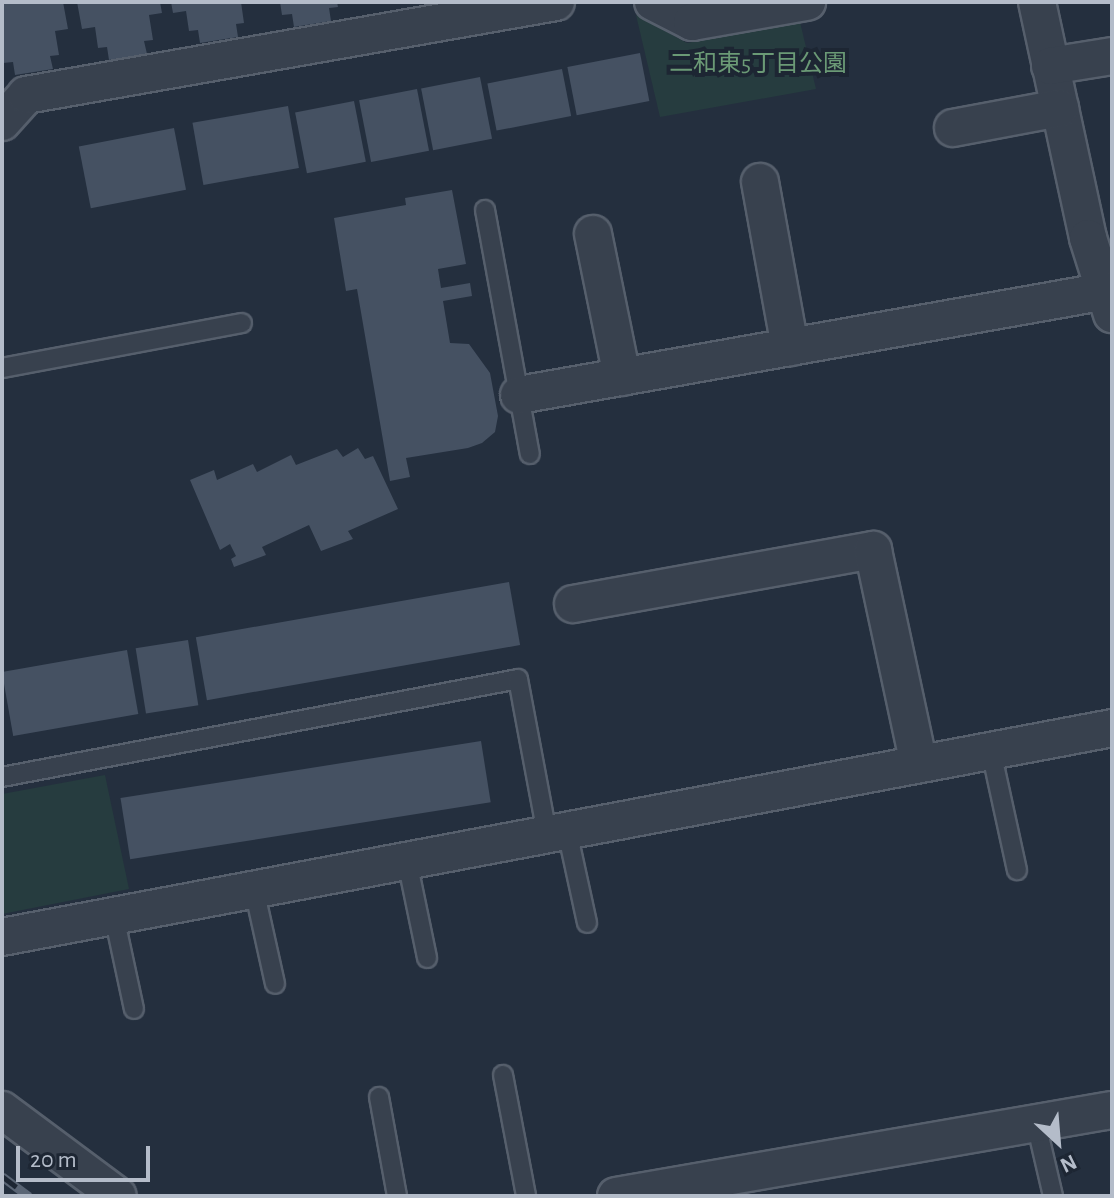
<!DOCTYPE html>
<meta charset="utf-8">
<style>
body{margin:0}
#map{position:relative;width:1114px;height:1198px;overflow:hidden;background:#242f3e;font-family:"Alegreya Sans","Noto Sans JP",sans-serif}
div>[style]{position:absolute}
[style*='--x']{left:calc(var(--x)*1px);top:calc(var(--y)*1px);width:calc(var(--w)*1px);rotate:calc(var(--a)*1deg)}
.green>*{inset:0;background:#263c3f}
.building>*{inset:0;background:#455162;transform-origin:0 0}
.roads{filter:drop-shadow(2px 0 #565f6c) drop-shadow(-2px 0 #565f6c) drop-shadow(0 2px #565f6c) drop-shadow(0 -2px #565f6c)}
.lane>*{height:18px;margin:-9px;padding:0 9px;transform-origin:9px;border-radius:9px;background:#38414e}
.street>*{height:36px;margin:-18px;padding:0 18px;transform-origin:18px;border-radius:18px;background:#38414e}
.rail>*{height:9px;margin-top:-4.5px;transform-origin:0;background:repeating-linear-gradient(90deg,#1d2633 0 18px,#5a6575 0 36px);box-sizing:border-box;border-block:2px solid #5a6575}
span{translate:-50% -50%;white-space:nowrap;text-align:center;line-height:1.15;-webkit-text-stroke:8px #1d2633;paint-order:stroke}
.park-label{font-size:24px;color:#6b9a76}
.frame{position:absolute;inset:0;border:4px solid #b4bcc9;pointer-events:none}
.north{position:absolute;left:1018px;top:1102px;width:80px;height:80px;-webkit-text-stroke:6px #1d2633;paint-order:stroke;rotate:154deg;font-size:22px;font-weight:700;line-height:32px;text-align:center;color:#b4bcc9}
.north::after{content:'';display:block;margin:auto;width:28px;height:36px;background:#b4bcc9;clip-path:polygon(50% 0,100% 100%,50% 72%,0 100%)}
.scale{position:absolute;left:16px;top:1146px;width:134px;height:36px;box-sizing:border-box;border:4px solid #b4bcc9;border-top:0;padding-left:10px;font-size:24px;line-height:28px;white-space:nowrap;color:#b4bcc9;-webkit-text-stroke:6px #1d2633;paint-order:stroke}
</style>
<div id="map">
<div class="green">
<i style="clip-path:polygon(636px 15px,687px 43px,800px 22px,816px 89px,660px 117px)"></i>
<i style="clip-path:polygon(105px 775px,129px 889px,2px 914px,2px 794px)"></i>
</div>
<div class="building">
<i style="clip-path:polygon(63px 2px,68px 29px,55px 31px,59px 55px,50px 56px,53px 69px,15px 75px,13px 62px,3px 63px,2px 3px)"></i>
<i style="clip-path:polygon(77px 2px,160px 2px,162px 13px,149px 15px,153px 40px,144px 41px,147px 54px,109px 60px,107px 47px,98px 48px,95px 27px,82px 29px)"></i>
<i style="clip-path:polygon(171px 2px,241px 2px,244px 23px,236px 24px,238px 37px,200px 43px,198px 30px,189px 31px,186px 11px,173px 13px)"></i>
<i style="clip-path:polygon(280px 2px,337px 2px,338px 7px,329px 8px,331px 21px,294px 27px,292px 14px,282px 15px)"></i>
<i style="left:640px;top:53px;width:49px;height:74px;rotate:79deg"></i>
<i style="left:562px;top:69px;width:48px;height:76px;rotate:79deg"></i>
<i style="left:480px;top:77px;width:63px;height:60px;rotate:79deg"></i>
<i style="left:417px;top:89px;width:63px;height:59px;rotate:79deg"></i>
<i style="left:354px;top:101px;width:62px;height:60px;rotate:79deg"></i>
<i style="left:288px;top:106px;width:63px;height:97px;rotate:80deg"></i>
<i style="left:174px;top:128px;width:63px;height:97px;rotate:79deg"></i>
<i style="clip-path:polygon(452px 190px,466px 264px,438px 269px,441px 288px,470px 283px,472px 296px,443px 301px,450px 343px,469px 344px,490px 373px,498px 416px,495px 432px,482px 443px,468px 448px,406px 458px,410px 477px,390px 481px,357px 289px,346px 291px,334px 218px,406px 205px,405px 198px)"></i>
<i style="clip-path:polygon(358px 448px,365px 459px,373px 456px,398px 509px,348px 531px,353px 539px,321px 551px,309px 525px,262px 547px,266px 555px,234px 567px,231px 559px,236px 556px,230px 544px,220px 550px,190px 480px,214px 470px,217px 480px,253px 464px,257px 472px,291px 455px,296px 465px,337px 449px,343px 457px)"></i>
<i style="left:509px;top:582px;width:64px;height:318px;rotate:80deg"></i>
<i style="left:188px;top:640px;width:66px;height:53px;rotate:81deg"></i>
<i style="left:127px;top:650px;width:65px;height:127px;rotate:80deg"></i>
<i style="left:481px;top:741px;width:62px;height:365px;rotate:81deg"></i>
</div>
<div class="roads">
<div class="lane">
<i style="--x:485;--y:210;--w:248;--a:79.6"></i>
<i style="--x:2;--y:368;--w:244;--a:-10.6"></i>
<i style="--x:991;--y:751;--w:122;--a:77.7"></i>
<i style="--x:2;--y:777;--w:525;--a:-10.75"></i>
<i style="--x:518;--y:679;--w:158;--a:79.4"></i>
<i style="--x:567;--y:831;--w:94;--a:77.7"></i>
<i style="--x:407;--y:861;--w:99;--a:78.3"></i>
<i style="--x:254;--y:889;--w:97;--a:77.5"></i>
<i style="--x:114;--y:916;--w:95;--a:77.9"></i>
<i style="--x:503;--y:1075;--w:123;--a:79.2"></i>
<i style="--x:379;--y:1097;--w:101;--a:79.7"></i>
<i style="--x:1036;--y:1123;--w:75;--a:76.9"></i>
</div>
<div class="street">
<i style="--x:653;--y:2;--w:44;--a:27.1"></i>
<i style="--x:692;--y:22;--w:117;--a:-9.9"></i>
<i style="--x:1037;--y:2;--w:241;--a:77.8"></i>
<i style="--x:1088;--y:238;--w:80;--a:72.5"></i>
<i style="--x:1050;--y:66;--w:63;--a:-9.2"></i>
<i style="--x:2;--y:122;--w:36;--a:-48"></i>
<i style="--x:26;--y:95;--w:538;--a:-9.95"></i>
<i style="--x:953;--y:128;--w:109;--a:-10.6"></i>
<i style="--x:760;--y:182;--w:168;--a:79.7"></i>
<i style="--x:593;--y:234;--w:146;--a:78.5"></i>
<i style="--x:519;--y:395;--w:602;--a:-10.04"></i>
<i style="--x:573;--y:604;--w:305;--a:-10.2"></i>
<i style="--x:873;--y:550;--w:219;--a:77.9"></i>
<i style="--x:2;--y:937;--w:1130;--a:-10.66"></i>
<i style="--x:2;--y:1110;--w:144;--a:36.6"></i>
<i style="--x:616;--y:1196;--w:503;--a:-9.84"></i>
</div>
</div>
<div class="rail">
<i style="--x:2;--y:1176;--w:34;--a:37"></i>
</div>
<div class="park-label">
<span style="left:758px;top:65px">二和東5丁目公園</span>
</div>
<div class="frame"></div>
<div class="north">N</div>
<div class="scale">20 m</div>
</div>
